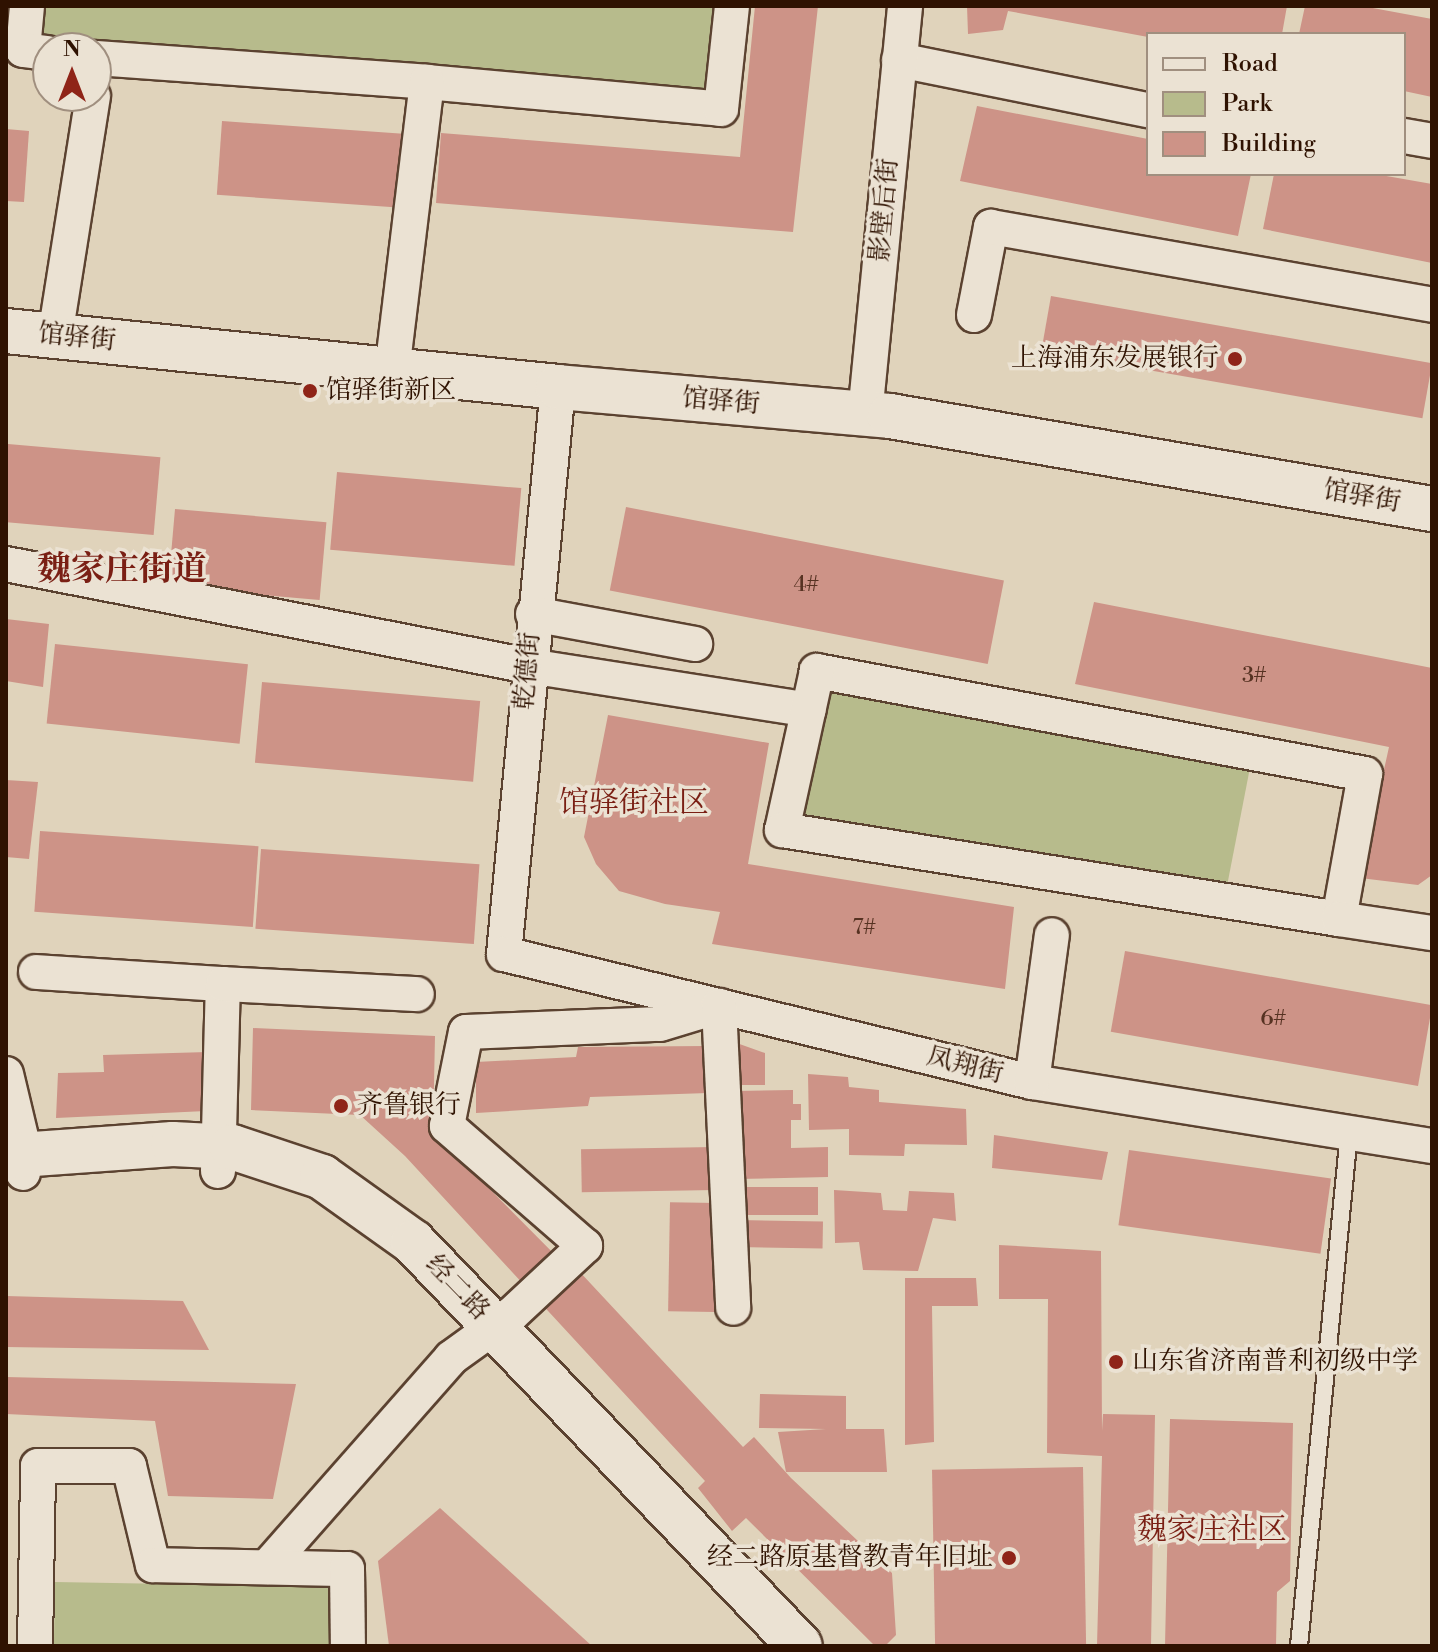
<!DOCTYPE html>
<meta charset="utf-8">
<style>
body{margin:0}
#map{position:relative;width:1438px;height:1652px;overflow:hidden;background:#e0d3bb;font-family:"Libre Bodoni","Noto Serif SC",serif}
div>[style]{position:absolute}
[style*='--x']{left:calc(var(--x)*1px);top:calc(var(--y)*1px);width:calc(var(--w)*1px);rotate:calc(var(--a)*1deg)}
.green>*{inset:0;background:#b7bb8c;transform-origin:0 0}
.building>*{inset:0;background:#cd9387;transform-origin:0 0}
.roads{filter:drop-shadow(2px 0 #5b4230) drop-shadow(-2px 0 #5b4230) drop-shadow(0 2px #5b4230) drop-shadow(0 -2px #5b4230)}
.lane>*{height:16px;margin:-8px;padding:0 8px;transform-origin:8px;border-radius:8px;background:#ebe2d3}
.street>*{height:34px;margin:-17px;padding:0 17px;transform-origin:17px;border-radius:17px;background:#ebe2d3}
.secondary>*{height:44px;margin:-22px;padding:0 22px;transform-origin:22px;border-radius:22px;background:#ebe2d3}
.dots>*{width:22px;height:22px;translate:-50% -50%;box-sizing:border-box;border:4px solid #ebe2d3;border-radius:50%}
span{translate:-50% -50%;white-space:nowrap;text-align:center;line-height:1.15;-webkit-text-stroke:7px #ebe2d3;paint-order:stroke}
.number-label{font-size:22px;color:#563222}
.number-label span{-webkit-text-stroke-width:0}
.street-label{font-size:26px;color:#2f1201}
.poi-label{font-size:26px;color:#2f1201}
.right{translate:-100% -50%;text-align:right}
.left{translate:0 -50%;text-align:left}
.quarter-label{font-size:30px;color:#7a1f14}
.district-label{font-size:34px;color:#7a1f14;font-weight:700}
.frame{position:absolute;inset:0;border:8px solid #2f1201;pointer-events:none}
.legend{position:absolute;left:1146px;top:32px;width:260px;height:144px;box-sizing:border-box;background:#ebe2d3;border:2px solid #a08f7f;margin:0;padding:10px 14px;list-style:none;font-size:24px;color:#2f1201}
.legend li{display:flex;align-items:center;gap:16px;height:40px}
.legend b{width:40px;border:2px solid #a08f7f}
.north{position:absolute;left:32px;top:32px;width:80px;height:80px;box-sizing:border-box;background:#ebe2d3;border:2px solid #a08f7f;border-radius:50%;rotate:0deg;font-size:22px;font-weight:700;line-height:32px;text-align:center;color:#2f1201}
.north::after{content:'';display:block;margin:auto;width:28px;height:36px;background:#8f2418;clip-path:polygon(50% 0,100% 100%,50% 72%,0 100%)}
</style>
<div id="map">
<div class="green">
<i style="clip-path:polygon(27px 6px,732px 6px,721px 109px,96px 48px,48px 48px,48px 53px)"></i>
<i style="left:827px;top:685px;width:431px;height:139px;rotate:11deg"></i>
<i style="left:55px;top:1582px;width:277px;height:64px;rotate:1deg"></i>
</div>
<div class="building">
<i style="clip-path:polygon(755px 6px,818px 6px,793px 232px,436px 203px,441px 133px,740px 157px)"></i>
<i style="clip-path:polygon(967px 6px,1287px 6px,1282px 34px,1148px 34px,1148px 37px,1008px 11px,1003px 30px,968px 34px)"></i>
<i style="clip-path:polygon(1305px 6px,1362px 6px,1432px 19px,1432px 97px,1404px 91px,1404px 34px,1299px 34px)"></i>
<i style="clip-path:polygon(977px 106px,1148px 139px,1148px 174px,1251px 174px,1238px 236px,960px 181px)"></i>
<i style="left:222px;top:121px;width:185px;height:74px;rotate:4deg"></i>
<i style="clip-path:polygon(6px 129px,29px 131px,24px 202px,6px 201px)"></i>
<i style="clip-path:polygon(1274px 174px,1375px 174px,1432px 184px,1432px 263px,1263px 229px)"></i>
<i style="left:1051px;top:296px;width:387px;height:56px;rotate:10deg"></i>
<i style="left:8px;top:444px;width:153px;height:78px;rotate:5deg"></i>
<i style="left:337px;top:472px;width:185px;height:78px;rotate:5deg"></i>
<i style="left:626px;top:507px;width:385px;height:85px;rotate:11deg"></i>
<i style="left:175px;top:509px;width:152px;height:78px;rotate:5deg"></i>
<i style="clip-path:polygon(1094px 602px,1432px 668px,1432px 875px,1418px 885px,1360px 878px,1389px 747px,1075px 684px)"></i>
<i style="clip-path:polygon(6px 619px,49px 624px,43px 687px,6px 681px)"></i>
<i style="left:55px;top:644px;width:194px;height:80px;rotate:6deg"></i>
<i style="left:262px;top:682px;width:219px;height:81px;rotate:5deg"></i>
<i style="clip-path:polygon(608px 715px,769px 743px,748px 864px,1014px 907px,1005px 989px,712px 944px,720px 912px,665px 904px,619px 891px,596px 864px,584px 837px)"></i>
<i style="clip-path:polygon(6px 780px,38px 782px,29px 859px,6px 857px)"></i>
<i style="left:40px;top:831px;width:219px;height:81px;rotate:4deg"></i>
<i style="left:261px;top:849px;width:219px;height:80px;rotate:4deg"></i>
<i style="left:1125px;top:951px;width:312px;height:82px;rotate:10deg"></i>
<i style="clip-path:polygon(253px 1028px,435px 1036px,433px 1132px,574px 1274px,578px 1270px,743px 1447px,754px 1437px,791px 1478px,892px 1573px,896px 1635px,885px 1646px,875px 1646px,746px 1518px,732px 1531px,698px 1488px,705px 1481px,405px 1156px,360px 1115px,251px 1110px)"></i>
<i style="clip-path:polygon(731px 1041px,765px 1053px,765px 1085px,734px 1085px)"></i>
<i style="clip-path:polygon(706px 1046px,708px 1093px,590px 1097px,588px 1106px,476px 1113px,476px 1062px,576px 1057px,578px 1047px)"></i>
<i style="clip-path:polygon(208px 1052px,206px 1111px,56px 1118px,58px 1073px,104px 1072px,103px 1055px)"></i>
<i style="clip-path:polygon(808px 1074px,848px 1077px,849px 1087px,879px 1090px,879px 1102px,966px 1109px,967px 1145px,905px 1144px,904px 1156px,849px 1155px,849px 1129px,809px 1130px)"></i>
<i style="clip-path:polygon(793px 1090px,793px 1104px,801px 1104px,801px 1120px,791px 1120px,791px 1148px,828px 1147px,828px 1177px,737px 1179px,735px 1091px)"></i>
<i style="clip-path:polygon(994px 1135px,1108px 1152px,1102px 1180px,992px 1168px)"></i>
<i style="left:714px;top:1147px;width:43px;height:133px;rotate:89deg"></i>
<i style="left:1129px;top:1150px;width:204px;height:76px;rotate:8deg"></i>
<i style="left:737px;top:1187px;width:81px;height:28px"></i>
<i style="clip-path:polygon(834px 1190px,881px 1193px,883px 1210px,907px 1211px,909px 1191px,954px 1193px,956px 1221px,933px 1218px,918px 1271px,863px 1270px,859px 1242px,835px 1243px)"></i>
<i style="left:717px;top:1203px;width:109px;height:47px;rotate:91deg"></i>
<i style="left:739px;top:1220px;width:84px;height:27px;rotate:1deg"></i>
<i style="clip-path:polygon(999px 1245px,1101px 1251px,1102px 1431px,1103px 1414px,1155px 1415px,1151px 1646px,1097px 1646px,1102px 1456px,1047px 1453px,1048px 1299px,999px 1299px)"></i>
<i style="clip-path:polygon(905px 1278px,976px 1278px,978px 1306px,932px 1306px,934px 1442px,905px 1445px)"></i>
<i style="clip-path:polygon(6px 1296px,183px 1301px,209px 1350px,6px 1347px)"></i>
<i style="clip-path:polygon(6px 1377px,296px 1384px,273px 1499px,168px 1496px,155px 1421px,6px 1414px)"></i>
<i style="clip-path:polygon(760px 1394px,846px 1396px,846px 1429px,884px 1429px,887px 1472px,786px 1472px,778px 1432px,826px 1429px,759px 1428px)"></i>
<i style="clip-path:polygon(1170px 1419px,1293px 1423px,1290px 1581px,1277px 1592px,1276px 1646px,1165px 1646px)"></i>
<i style="left:1083px;top:1467px;width:179px;height:151px;rotate:89deg"></i>
<i style="clip-path:polygon(440px 1508px,592px 1646px,389px 1646px,378px 1561px)"></i>
</div>
<div class="roads">
<div class="lane">
<i style="--x:1299;--y:1646;--w:515;--a:-84.43"></i>
</div>
<div class="street">
<i style="--x:27;--y:6;--w:44;--a:95.2"></i>
<i style="--x:23;--y:50;--w:25;--a:7"></i>
<i style="--x:96;--y:58;--w:332;--a:4.1"></i>
<i style="--x:427;--y:82;--w:295;--a:5.2"></i>
<i style="--x:721;--y:109;--w:104;--a:-83.9"></i>
<i style="--x:899;--y:60;--w:254;--a:11.4"></i>
<i style="--x:1404;--y:136;--w:28;--a:10"></i>
<i style="--x:974;--y:315;--w:90;--a:-79.1"></i>
<i style="--x:991;--y:227;--w:448;--a:10"></i>
<i style="--x:55;--y:336;--w:243;--a:-81"></i>
<i style="--x:392;--y:371;--w:291;--a:-83.1"></i>
<i style="--x:558;--y:387;--w:570;--a:95.44"></i>
<i style="--x:504;--y:954;--w:543;--a:13.63"></i>
<i style="--x:1032;--y:1082;--w:405;--a:9.1"></i>
<i style="--x:865;--y:415;--w:411;--a:-84.4"></i>
<i style="--x:6;--y:564;--w:533;--a:11.04"></i>
<i style="--x:529;--y:666;--w:283;--a:8.9"></i>
<i style="--x:533;--y:614;--w:165;--a:10.5"></i>
<i style="--x:1339;--y:919;--w:147;--a:-79.8"></i>
<i style="--x:1365;--y:774;--w:558;--a:-169.36"></i>
<i style="--x:817;--y:671;--w:163;--a:102.4"></i>
<i style="--x:782;--y:830;--w:564;--a:9.08"></i>
<i style="--x:1339;--y:919;--w:94;--a:8.6"></i>
<i style="--x:36;--y:972;--w:187;--a:3.7"></i>
<i style="--x:6;--y:1074;--w:82;--a:76.6"></i>
<i style="--x:25;--y:1154;--w:19;--a:96"></i>
<i style="--x:1032;--y:1082;--w:148;--a:-82.3"></i>
<i style="--x:218;--y:1171;--w:187;--a:-88.5"></i>
<i style="--x:223;--y:984;--w:194;--a:3"></i>
<i style="--x:267;--y:1567;--w:278;--a:-48.6"></i>
<i style="--x:451;--y:1358;--w:75;--a:-35.8"></i>
<i style="--x:512;--y:1314;--w:100;--a:-43"></i>
<i style="--x:585;--y:1246;--w:183;--a:-139"></i>
<i style="--x:447;--y:1126;--w:96;--a:-78.6"></i>
<i style="--x:466;--y:1032;--w:194;--a:-2.4"></i>
<i style="--x:660;--y:1024;--w:62;--a:-17"></i>
<i style="--x:719;--y:1006;--w:302;--a:87.3"></i>
<i style="--x:35;--y:1646;--w:180;--a:-89"></i>
<i style="--x:38;--y:1466;--w:91;--a:0"></i>
<i style="--x:129;--y:1466;--w:102;--a:76.4"></i>
<i style="--x:153;--y:1565;--w:194;--a:1.2"></i>
<i style="--x:347;--y:1569;--w:77;--a:89.3"></i>
</div>
<div class="secondary">
<i style="--x:6;--y:331;--w:555;--a:5.79"></i>
<i style="--x:558;--y:387;--w:333;--a:5"></i>
<i style="--x:890;--y:416;--w:550;--a:9.74"></i>
<i style="--x:6;--y:1156;--w:167;--a:-4.1"></i>
<i style="--x:173;--y:1144;--w:59;--a:2.9"></i>
<i style="--x:232;--y:1147;--w:95;--a:18.4"></i>
<i style="--x:322;--y:1177;--w:112;--a:35.5"></i>
<i style="--x:413;--y:1242;--w:559;--a:46.23"></i>
</div>
</div>
<div class="dots">
<i style="left:1235px;top:359px;background:#8f2418"></i>
<i style="left:310px;top:391px;background:#8f2418"></i>
<i style="left:341px;top:1106px;background:#8f2418"></i>
<i style="left:1116px;top:1362px;background:#8f2418"></i>
<i style="left:1009px;top:1558px;background:#8f2418"></i>
</div>
<div class="number-label">
<span style="left:806px;top:585px">4#</span>
<span style="left:1254px;top:676px">3#</span>
<span style="left:864px;top:928px">7#</span>
<span style="left:1273px;top:1019px">6#</span>
</div>
<div class="street-label">
<span style="left:885px;top:210px;rotate:-85deg">影壁后街</span>
<span style="left:77px;top:338px;rotate:6deg">馆驿街</span>
<span style="left:721px;top:402px;rotate:5deg">馆驿街</span>
<span style="left:1362px;top:497px;rotate:10deg">馆驿街</span>
<span style="left:528px;top:671px;rotate:-85deg">乾德街</span>
<span style="left:965px;top:1066px;rotate:14deg">凤翔街</span>
<span style="left:457px;top:1288px;rotate:46deg">经二路</span>
</div>
<div class="poi-label">
<span class="right" style="left:1219px;top:359px">上海浦东发展银行</span>
<span class="left" style="left:326px;top:391px">馆驿街新区</span>
<span class="left" style="left:357px;top:1106px">齐鲁银行</span>
<span class="left" style="left:1132px;top:1362px">山东省济南普利初级中学</span>
<span class="right" style="left:993px;top:1558px">经二路原基督教青年旧址</span>
</div>
<div class="quarter-label">
<span style="left:634px;top:803px">馆驿街社区</span>
<span style="left:1212px;top:1530px">魏家庄社区</span>
</div>
<div class="district-label">
<span style="left:122px;top:571px">魏家庄街道</span>
</div>
<div class="frame"></div>
<ul class="legend">
<li><b style="height:10px;background:#ebe2d3"></b>Road</li>
<li><b style="height:22px;background:#b7bb8c"></b>Park</li>
<li><b style="height:22px;background:#cd9387"></b>Building</li>
</ul>
<div class="north">N</div>
</div>
